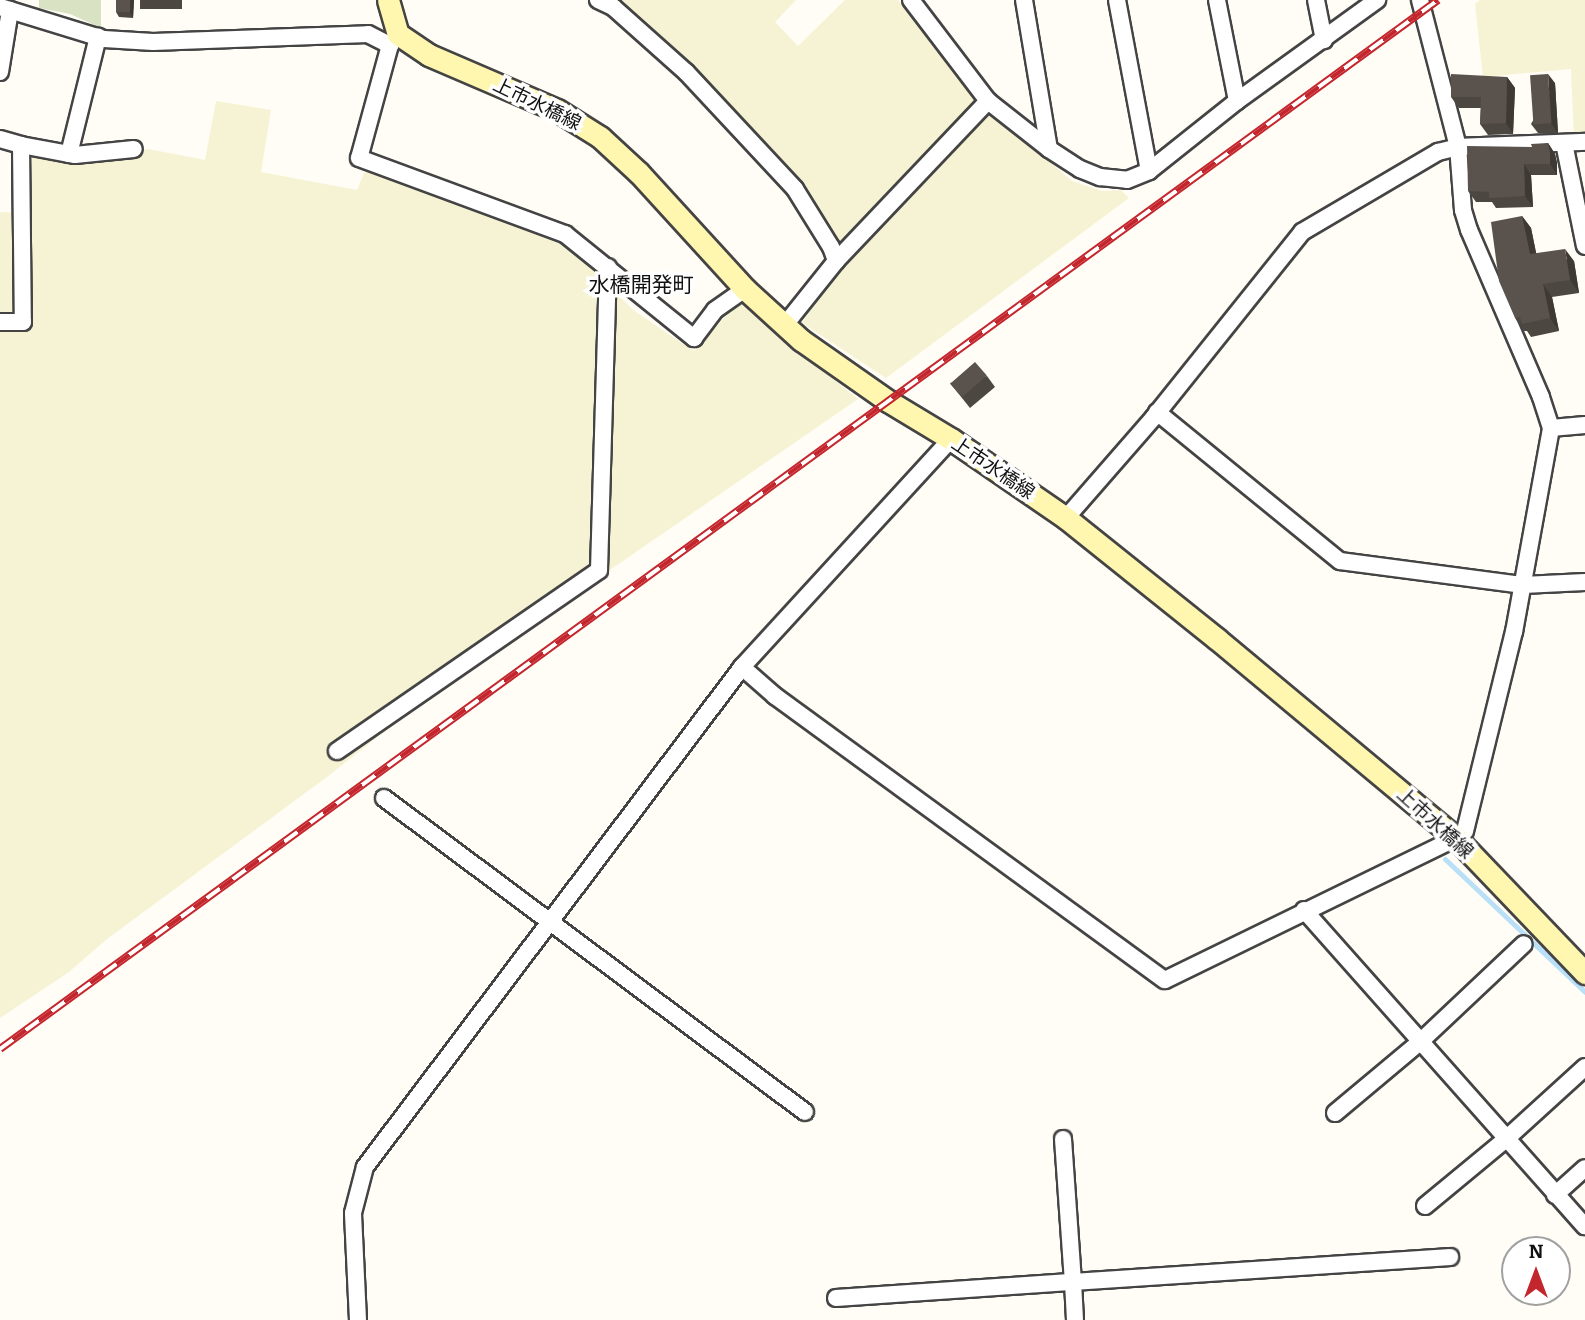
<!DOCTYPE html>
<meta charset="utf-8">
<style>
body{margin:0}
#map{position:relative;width:1585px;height:1320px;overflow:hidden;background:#fffdf5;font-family:Bitter,"Noto Sans JP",serif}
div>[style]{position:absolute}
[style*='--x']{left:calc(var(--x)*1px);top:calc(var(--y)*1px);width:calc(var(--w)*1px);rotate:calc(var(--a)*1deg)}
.farmland>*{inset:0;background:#f6f3d4}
.cemetery>*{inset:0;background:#d9e3c4}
.stream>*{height:5px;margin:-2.5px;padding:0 2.5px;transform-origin:2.5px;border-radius:2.5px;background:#b9e0f7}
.roads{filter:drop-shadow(2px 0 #444) drop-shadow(-2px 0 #444) drop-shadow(0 2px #444) drop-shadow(0 -2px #444)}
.street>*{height:16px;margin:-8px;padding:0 8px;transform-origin:8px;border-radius:8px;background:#fff}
.secondary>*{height:21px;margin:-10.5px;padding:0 10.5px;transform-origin:10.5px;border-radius:10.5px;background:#fff6b0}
.rail>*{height:8px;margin-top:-4px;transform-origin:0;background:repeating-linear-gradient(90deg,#fff 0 16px,#c4262e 0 32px);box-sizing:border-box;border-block:2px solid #c4262e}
.wall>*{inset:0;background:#4d4742;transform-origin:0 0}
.shaded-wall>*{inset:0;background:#3f3936}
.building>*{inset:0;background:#5a524d;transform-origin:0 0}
span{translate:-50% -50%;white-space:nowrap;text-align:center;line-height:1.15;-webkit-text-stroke:7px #fff;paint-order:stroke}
.street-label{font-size:19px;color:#111}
.neighbourhood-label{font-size:21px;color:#111}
.north{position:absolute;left:1501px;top:1236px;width:70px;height:70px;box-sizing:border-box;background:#fff;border:2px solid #a0a0a0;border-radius:50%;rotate:0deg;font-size:19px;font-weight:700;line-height:28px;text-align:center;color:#111}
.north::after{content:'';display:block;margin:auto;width:24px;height:32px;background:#c4262e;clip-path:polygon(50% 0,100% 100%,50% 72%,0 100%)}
</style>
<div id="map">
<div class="farmland">
<i style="clip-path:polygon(613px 0,796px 0,775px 22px,798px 46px,845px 0,898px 0,975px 100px,1072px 181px,1102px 191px,1121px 190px,1129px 198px,886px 378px,802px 323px,841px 266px,838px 245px,808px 190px,712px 87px)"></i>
<i style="clip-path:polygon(1480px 0,1585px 0,1585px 138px,1574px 139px,1571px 69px,1483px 77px,1475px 4px)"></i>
<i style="clip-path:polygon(216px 101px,271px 110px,261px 172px,357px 190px,364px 173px,374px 170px,560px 235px,633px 310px,694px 351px,734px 307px,742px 304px,858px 399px,443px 685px,327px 777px,107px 939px,69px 972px,0 1018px,0 212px,26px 213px,25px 152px,96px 158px,148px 149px,205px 160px)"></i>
</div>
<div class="cemetery">
<i style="clip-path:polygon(39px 0,101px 0,101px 28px,70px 14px,39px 8px)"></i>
</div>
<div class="stream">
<i style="--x:1445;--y:859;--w:193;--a:43.5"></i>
</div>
<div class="roads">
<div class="street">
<i style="--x:598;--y:0;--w:17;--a:25"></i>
<i style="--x:613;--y:7;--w:98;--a:41.7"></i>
<i style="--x:686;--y:72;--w:160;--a:47"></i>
<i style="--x:795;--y:189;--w:68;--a:58.2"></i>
<i style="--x:831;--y:247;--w:15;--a:70"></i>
<i style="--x:836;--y:261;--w:82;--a:128.6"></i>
<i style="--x:911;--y:0;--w:127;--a:52.7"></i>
<i style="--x:988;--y:101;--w:78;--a:38.2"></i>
<i style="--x:1049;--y:149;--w:37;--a:33"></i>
<i style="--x:1080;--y:169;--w:22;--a:22"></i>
<i style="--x:1100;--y:177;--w:27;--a:6"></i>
<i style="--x:1127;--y:180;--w:24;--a:-22"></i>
<i style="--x:1149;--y:171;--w:112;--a:-38.5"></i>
<i style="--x:1237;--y:101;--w:173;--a:-35.8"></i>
<i style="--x:1024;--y:0;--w:151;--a:80.5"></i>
<i style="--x:1117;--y:0;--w:174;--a:79.4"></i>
<i style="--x:1217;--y:0;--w:103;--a:78.8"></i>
<i style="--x:1316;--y:0;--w:41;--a:78.7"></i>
<i style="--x:0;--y:7;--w:109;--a:17.1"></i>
<i style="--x:104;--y:39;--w:49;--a:3.5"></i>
<i style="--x:153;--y:42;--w:215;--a:-2.1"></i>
<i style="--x:368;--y:34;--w:25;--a:27"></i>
<i style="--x:398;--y:34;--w:14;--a:126"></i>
<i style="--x:390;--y:45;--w:117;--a:105.3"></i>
<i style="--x:359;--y:158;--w:220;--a:20.3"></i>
<i style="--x:565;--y:234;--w:166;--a:38.9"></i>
<i style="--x:694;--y:338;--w:35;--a:-53"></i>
<i style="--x:715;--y:310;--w:37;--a:-35"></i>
<i style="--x:0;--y:72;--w:63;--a:-80.8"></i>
<i style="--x:0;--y:139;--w:22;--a:16"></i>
<i style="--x:21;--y:145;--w:177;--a:89.4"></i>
<i style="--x:23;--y:322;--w:23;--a:180"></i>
<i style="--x:1564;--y:143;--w:105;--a:78.5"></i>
<i style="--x:21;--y:145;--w:55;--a:10.5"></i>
<i style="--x:75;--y:155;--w:59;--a:-5.8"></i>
<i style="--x:69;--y:154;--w:121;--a:-76.1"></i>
<i style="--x:836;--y:261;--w:221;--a:-46.5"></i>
<i style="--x:1157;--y:412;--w:236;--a:39.2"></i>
<i style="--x:1340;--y:561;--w:185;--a:7.5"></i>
<i style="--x:1523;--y:585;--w:62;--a:-2.8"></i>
<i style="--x:1551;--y:428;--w:34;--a:-5"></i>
<i style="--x:1066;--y:518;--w:134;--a:-48.9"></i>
<i style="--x:1154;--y:417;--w:237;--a:-51.3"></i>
<i style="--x:1302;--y:232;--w:158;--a:-30.5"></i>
<i style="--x:1438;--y:152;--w:21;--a:-14"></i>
<i style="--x:1458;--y:147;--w:127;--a:-2.3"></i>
<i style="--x:742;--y:667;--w:44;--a:41.3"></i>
<i style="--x:775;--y:696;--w:482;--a:36.1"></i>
<i style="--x:1165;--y:980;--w:324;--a:-26"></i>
<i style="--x:1456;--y:838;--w:11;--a:-38"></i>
<i style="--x:1465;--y:831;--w:205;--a:-76.2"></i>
<i style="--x:1514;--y:632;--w:207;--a:-79.7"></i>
<i style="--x:1551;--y:428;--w:33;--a:-108"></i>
<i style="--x:1541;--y:397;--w:182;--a:-113.3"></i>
<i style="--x:1469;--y:230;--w:21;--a:-107"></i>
<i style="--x:1463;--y:210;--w:63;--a:-94.5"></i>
<i style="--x:1458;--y:147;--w:152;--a:-104.5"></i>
<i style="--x:337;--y:751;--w:318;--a:-34.6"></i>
<i style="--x:599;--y:570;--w:303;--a:-88.3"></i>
<i style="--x:384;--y:798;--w:525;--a:36.72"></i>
<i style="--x:1304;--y:910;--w:423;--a:48.4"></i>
<i style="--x:1335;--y:1113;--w:112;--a:-39.9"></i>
<i style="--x:1421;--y:1041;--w:141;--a:-43.3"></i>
<i style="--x:1063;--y:1139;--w:143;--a:86"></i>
<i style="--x:1073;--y:1282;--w:378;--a:-3.8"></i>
<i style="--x:1555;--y:1195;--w:40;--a:-42"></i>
<i style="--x:1425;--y:1206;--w:105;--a:-39.6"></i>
<i style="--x:1506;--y:1139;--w:107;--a:-42.3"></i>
<i style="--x:836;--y:1298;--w:238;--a:-3.9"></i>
<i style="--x:1073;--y:1282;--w:38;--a:87"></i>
<i style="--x:358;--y:1320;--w:107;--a:-92.7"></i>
<i style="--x:353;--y:1213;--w:48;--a:-75.4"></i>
<i style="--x:365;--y:1167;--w:626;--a:-52.98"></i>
<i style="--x:742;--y:667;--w:309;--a:-47.5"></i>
</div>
<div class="secondary">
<i style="--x:388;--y:0;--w:35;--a:74"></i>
<i style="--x:398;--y:34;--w:37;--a:34"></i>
<i style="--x:429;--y:55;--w:139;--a:23.3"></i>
<i style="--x:557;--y:110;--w:51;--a:32.1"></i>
<i style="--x:600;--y:137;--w:53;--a:42.7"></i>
<i style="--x:639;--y:173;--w:157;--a:47.6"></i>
<i style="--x:745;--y:289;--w:76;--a:42.3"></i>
<i style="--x:801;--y:340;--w:106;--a:35"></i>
<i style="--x:888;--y:401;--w:74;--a:31.1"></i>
<i style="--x:951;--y:439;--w:140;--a:34.5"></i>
<i style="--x:1066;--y:518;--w:193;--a:38.7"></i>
<i style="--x:1217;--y:639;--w:311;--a:39.8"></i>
<i style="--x:1456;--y:838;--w:187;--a:46.3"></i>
</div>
</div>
<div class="rail">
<i style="--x:0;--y:1049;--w:1780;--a:-36.11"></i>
</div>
<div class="wall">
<i style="clip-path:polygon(134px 0,133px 18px,119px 17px,116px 12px)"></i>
<i style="left:140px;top:0;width:42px;height:9px"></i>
<i style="clip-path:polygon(1507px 77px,1515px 88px,1513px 134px,1488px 135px,1480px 124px,1481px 108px,1459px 108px,1451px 97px)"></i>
<i style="clip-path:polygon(1555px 83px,1558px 133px,1538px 133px,1531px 124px)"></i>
<i style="clip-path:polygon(1548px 143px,1555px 154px,1557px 163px,1557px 175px,1531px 175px,1533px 207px,1496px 208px,1492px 202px,1476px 202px,1468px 191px,1532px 147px)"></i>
<i style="clip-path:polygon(1522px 216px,1531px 228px,1536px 253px,1574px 261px,1579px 293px,1552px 297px,1559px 331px,1531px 337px,1527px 331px,1524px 331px,1515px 318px)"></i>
<i style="clip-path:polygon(987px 376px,995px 387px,970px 408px,950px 383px)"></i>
</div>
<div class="shaded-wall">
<i style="clip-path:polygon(130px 0,134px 0,133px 18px,130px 12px)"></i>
<i style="clip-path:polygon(1548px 74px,1555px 83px,1558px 133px,1551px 123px)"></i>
<i style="clip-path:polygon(1507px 77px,1515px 88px,1513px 134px,1506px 123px)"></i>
<i style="clip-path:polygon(1548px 143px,1555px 154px,1557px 163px,1557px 175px,1550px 164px)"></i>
<i style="clip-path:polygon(1524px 164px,1531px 175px,1533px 207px,1525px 196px)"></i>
<i style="clip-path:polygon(1522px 216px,1531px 228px,1539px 267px,1530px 254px)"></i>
<i style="clip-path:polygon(1565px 249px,1574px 261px,1579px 293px,1570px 280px)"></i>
<i style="clip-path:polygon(1543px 284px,1552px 297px,1559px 331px,1550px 318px)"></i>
</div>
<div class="building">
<i style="left:116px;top:0;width:14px;height:12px"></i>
<i style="clip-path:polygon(1451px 74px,1507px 77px,1506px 123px,1480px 124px,1481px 97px,1451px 97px)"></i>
<i style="left:1548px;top:74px;width:49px;height:18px;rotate:86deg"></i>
<i style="clip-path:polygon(1548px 143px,1550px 152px,1550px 164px,1524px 164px,1525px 196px,1489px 198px,1489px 192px,1468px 191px,1467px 146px,1532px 147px,1531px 144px)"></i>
<i style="clip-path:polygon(1522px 216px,1530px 254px,1565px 249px,1570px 280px,1543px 284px,1550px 318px,1522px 324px,1520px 317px,1515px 318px,1499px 281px,1491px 222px)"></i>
<i style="left:975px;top:362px;width:18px;height:33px;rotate:49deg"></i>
</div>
<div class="street-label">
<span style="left:537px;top:104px;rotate:26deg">上市水橋線</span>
<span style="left:993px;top:468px;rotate:34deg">上市水橋線</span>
<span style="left:1435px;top:823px;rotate:42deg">上市水橋線</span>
</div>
<div class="neighbourhood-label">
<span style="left:641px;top:285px">水橋開発町</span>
</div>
<div class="north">N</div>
</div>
